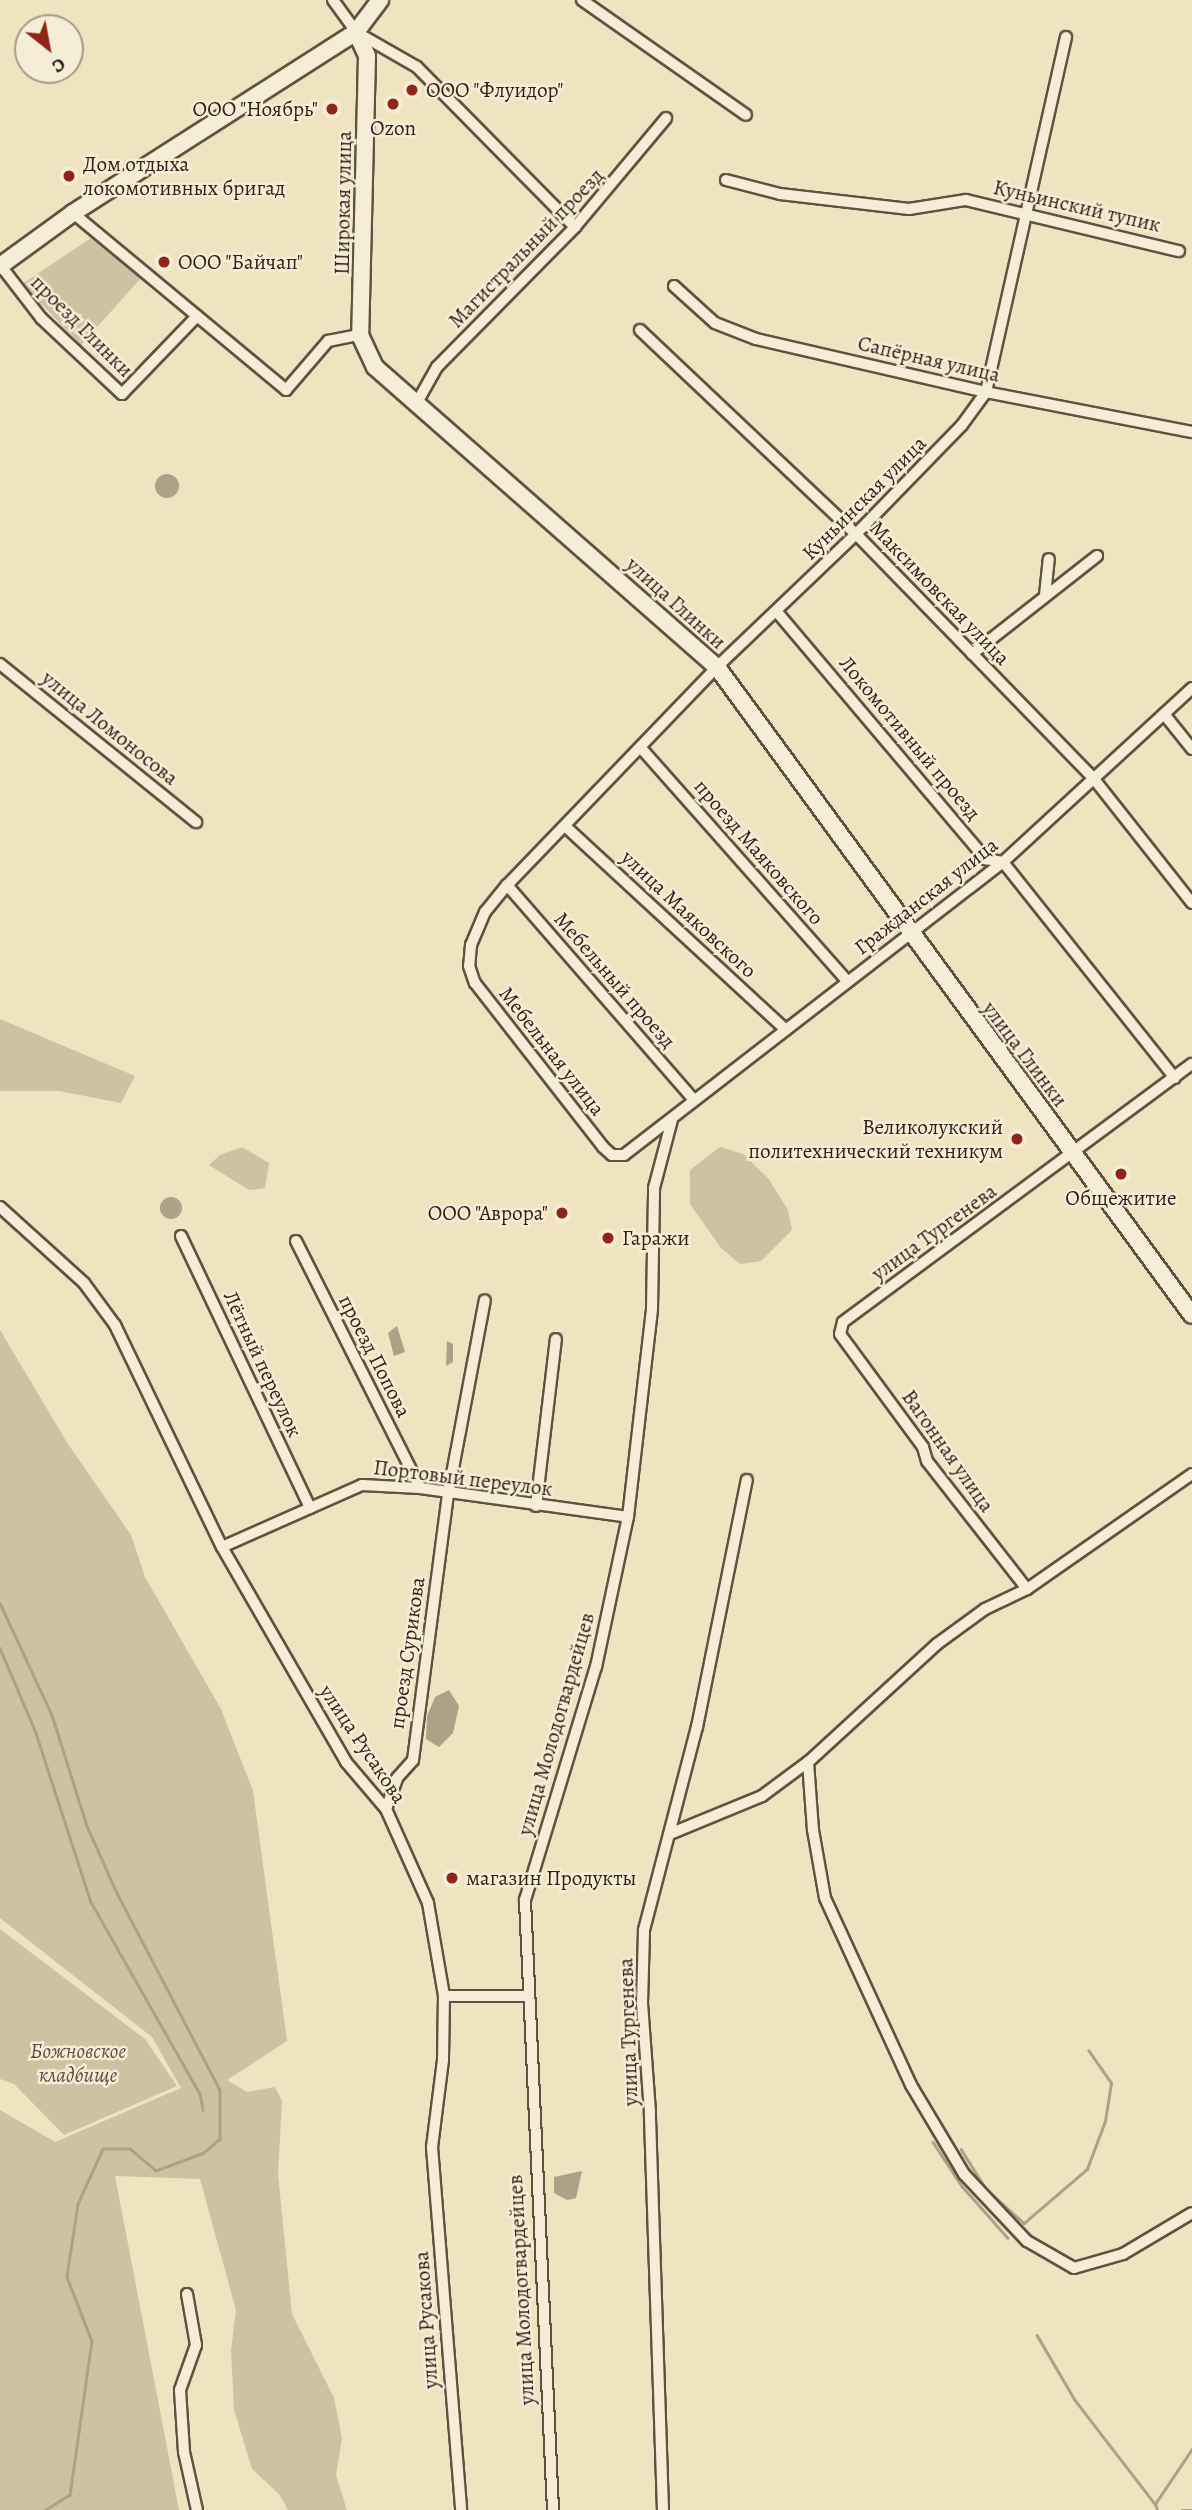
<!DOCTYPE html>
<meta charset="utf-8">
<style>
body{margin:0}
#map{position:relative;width:1192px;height:2510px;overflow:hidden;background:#efe3c0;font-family:Alegreya,serif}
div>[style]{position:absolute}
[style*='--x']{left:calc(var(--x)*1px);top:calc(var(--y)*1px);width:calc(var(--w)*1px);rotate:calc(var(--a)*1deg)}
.green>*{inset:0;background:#cfc2a3}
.water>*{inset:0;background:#aea187}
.round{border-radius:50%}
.stream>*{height:2.5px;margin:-1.25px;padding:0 1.25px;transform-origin:1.25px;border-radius:1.25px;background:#aea187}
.roads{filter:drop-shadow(2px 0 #605241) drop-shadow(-2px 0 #605241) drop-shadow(0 2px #605241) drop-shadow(0 -2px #605241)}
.street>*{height:10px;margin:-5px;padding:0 5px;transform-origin:5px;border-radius:5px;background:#f5edd6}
.secondary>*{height:16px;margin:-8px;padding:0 8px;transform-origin:8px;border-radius:8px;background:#f5edd6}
.dots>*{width:19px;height:19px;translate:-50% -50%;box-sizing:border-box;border:4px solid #f5edd6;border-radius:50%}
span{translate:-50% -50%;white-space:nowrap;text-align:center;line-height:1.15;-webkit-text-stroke:5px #f5edd6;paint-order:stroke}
.poi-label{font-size:21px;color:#302117}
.left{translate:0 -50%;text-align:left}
.right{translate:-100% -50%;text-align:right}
.street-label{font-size:21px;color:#302117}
.park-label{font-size:21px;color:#605141;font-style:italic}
.north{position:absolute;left:14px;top:14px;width:70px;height:70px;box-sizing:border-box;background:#f5edd6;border:2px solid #a69b8a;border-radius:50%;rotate:149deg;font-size:19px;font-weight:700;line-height:28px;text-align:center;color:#302117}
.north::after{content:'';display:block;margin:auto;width:24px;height:32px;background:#8f2418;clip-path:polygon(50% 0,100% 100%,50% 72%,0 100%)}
</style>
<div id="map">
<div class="green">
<i style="clip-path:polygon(91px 238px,141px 278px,81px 345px,22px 284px)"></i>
<i style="clip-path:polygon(0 1019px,135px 1076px,121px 1103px,59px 1091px,0 1091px)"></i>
<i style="clip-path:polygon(242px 1147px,269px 1163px,265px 1188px,249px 1190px,209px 1165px,220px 1155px)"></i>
<i style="clip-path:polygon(720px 1147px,743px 1154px,768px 1178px,788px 1210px,792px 1230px,761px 1261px,740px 1264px,721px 1248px,690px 1204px,690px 1170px)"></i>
<i style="clip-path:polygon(0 1330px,68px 1444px,131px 1535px,145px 1577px,221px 1709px,253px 1791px,287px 2041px,227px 2080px,247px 2092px,275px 2087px,282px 2101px,278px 2174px,292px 2314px,334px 2398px,342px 2438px,336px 2475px,347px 2510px,288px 2510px,279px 2494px,252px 2469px,234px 2410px,231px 2350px,236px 2310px,200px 2179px,115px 2176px,179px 2510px,0 2510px,0 2110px,55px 2142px,181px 2088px,152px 2037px,0 1918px)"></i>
<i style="clip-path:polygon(0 1929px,145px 2039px,177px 2086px,64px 2135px,14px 2084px,0 2079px)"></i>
</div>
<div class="water">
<i class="round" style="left:155px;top:474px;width:24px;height:24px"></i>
<i class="round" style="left:160px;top:1197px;width:22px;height:22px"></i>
<i style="clip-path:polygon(397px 1326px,405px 1352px,394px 1356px,388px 1333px)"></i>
<i style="clip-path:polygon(447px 1341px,453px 1344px,453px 1362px,446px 1366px)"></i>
<i style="clip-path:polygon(449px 1690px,459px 1706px,453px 1733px,439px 1747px,426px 1739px,427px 1716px,435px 1697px)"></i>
<i style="clip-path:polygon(582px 2171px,576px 2198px,567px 2200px,554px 2193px,554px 2177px)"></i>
</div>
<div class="stream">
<i style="--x:0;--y:1603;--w:123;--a:65.1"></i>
<i style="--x:52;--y:1715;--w:116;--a:72.5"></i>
<i style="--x:87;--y:1826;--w:73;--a:65.9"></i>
<i style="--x:117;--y:1893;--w:222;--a:62.4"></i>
<i style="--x:220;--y:2090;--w:49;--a:90"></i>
<i style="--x:220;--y:2139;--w:21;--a:139"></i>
<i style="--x:204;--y:2153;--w:51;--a:159.4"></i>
<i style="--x:156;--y:2171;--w:34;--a:-140"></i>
<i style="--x:130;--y:2149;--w:27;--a:180"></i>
<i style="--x:103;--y:2149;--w:60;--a:114.4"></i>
<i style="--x:78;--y:2204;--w:74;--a:98.6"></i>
<i style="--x:67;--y:2277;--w:69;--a:68.7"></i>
<i style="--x:92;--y:2341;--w:156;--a:98.1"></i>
<i style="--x:70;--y:2495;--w:28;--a:148"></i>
<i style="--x:0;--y:1648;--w:92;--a:67"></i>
<i style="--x:36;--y:1733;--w:178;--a:72"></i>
<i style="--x:91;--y:1902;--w:221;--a:60.4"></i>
<i style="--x:200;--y:2094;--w:16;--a:79"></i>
<i style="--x:933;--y:2142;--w:53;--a:56.6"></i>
<i style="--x:962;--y:2186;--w:69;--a:48.5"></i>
<i style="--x:961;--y:2149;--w:47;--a:58"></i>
<i style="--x:986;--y:2189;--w:51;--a:41.8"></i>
<i style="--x:1024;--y:2223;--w:83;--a:-40.6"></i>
<i style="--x:1087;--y:2169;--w:51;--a:-69.4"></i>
<i style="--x:1105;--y:2121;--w:38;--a:-81"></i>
<i style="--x:1111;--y:2083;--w:39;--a:-125"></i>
<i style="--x:1037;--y:2335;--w:75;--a:59.7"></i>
<i style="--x:1075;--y:2400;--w:131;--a:52.4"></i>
<i style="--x:1157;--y:2510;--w:6;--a:-108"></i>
<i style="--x:1155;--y:2504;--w:66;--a:-56.1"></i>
<i style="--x:1182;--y:2510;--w:10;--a:0"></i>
</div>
<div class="roads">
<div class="street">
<i style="--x:333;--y:0;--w:39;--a:54"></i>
<i style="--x:356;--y:32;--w:70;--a:29.8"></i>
<i style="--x:417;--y:67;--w:225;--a:45.4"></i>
<i style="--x:582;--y:0;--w:200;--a:35"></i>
<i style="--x:1066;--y:37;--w:364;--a:102.7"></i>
<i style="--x:986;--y:392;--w:41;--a:126"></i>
<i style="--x:962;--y:425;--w:152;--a:134.2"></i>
<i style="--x:856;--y:534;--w:192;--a:136.3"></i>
<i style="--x:717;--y:667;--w:303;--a:133.9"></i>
<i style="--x:507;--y:885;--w:35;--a:129"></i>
<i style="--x:485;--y:912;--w:36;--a:113"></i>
<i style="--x:471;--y:945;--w:21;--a:95"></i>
<i style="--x:469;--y:966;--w:18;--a:71"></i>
<i style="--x:475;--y:983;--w:208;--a:52"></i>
<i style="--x:603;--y:1147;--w:12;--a:42"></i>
<i style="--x:612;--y:1155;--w:12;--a:0"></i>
<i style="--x:624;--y:1155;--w:479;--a:-37.7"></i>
<i style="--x:1003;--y:862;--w:257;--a:-42.6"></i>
<i style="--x:726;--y:180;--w:56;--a:14.5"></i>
<i style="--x:780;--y:194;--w:130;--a:6.6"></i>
<i style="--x:909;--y:209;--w:58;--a:-9"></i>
<i style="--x:966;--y:200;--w:219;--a:13.5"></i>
<i style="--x:73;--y:213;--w:277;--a:39.7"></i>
<i style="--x:286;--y:390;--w:65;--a:-49.4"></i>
<i style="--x:328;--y:341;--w:33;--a:-11"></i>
<i style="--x:1;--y:266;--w:66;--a:52.4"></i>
<i style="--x:41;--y:318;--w:111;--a:43.2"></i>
<i style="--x:122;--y:394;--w:108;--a:-46.1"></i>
<i style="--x:674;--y:286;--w:55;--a:42.1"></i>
<i style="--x:715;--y:323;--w:44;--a:21.3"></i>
<i style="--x:756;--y:339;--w:236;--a:13"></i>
<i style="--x:986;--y:392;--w:210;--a:11"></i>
<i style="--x:640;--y:330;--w:297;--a:43.4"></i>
<i style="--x:856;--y:534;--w:342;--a:45.8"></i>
<i style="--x:1094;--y:779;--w:158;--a:51.7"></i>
<i style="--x:415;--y:406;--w:45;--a:-60.6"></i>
<i style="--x:437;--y:367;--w:197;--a:-45.4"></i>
<i style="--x:575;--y:227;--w:142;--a:-50.1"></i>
<i style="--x:1045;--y:595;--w:36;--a:-84"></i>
<i style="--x:777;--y:612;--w:324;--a:49.8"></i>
<i style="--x:986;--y:859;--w:17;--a:10"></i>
<i style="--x:1003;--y:862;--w:276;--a:51.5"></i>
<i style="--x:972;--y:654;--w:159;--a:-38.1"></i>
<i style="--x:0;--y:664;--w:252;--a:38.9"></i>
<i style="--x:1164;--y:714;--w:45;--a:51.3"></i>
<i style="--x:641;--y:748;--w:312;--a:48.5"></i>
<i style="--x:566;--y:827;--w:299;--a:42.7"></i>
<i style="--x:507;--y:885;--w:285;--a:49"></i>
<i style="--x:0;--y:1207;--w:113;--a:42.1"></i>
<i style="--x:84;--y:1283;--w:52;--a:53.6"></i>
<i style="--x:115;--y:1325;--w:246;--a:64.3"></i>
<i style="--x:222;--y:1547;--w:248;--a:60"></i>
<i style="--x:346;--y:1762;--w:62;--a:49.6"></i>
<i style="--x:386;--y:1809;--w:103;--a:65.9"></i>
<i style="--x:428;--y:1903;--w:94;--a:80.2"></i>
<i style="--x:444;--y:1996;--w:64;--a:90.9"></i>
<i style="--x:443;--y:2060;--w:88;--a:97.2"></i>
<i style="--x:432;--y:2147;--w:364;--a:85.4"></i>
<i style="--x:181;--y:1236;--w:301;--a:64.6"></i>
<i style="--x:296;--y:1241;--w:276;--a:63.3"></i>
<i style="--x:1192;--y:1474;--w:201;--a:145.1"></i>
<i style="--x:1027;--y:1589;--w:47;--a:154.5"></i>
<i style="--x:985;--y:1609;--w:59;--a:143.9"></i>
<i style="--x:937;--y:1644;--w:175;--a:137.5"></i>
<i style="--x:808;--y:1762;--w:68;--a:85.8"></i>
<i style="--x:813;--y:1830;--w:69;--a:80"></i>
<i style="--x:825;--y:1898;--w:206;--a:65.3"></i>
<i style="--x:911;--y:2085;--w:104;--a:59.2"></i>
<i style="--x:964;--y:2174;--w:92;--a:46.8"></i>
<i style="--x:1027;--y:2241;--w:54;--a:29.9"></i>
<i style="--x:1074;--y:2268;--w:51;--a:-15.9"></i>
<i style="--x:1123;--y:2254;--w:80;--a:-30.7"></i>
<i style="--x:536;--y:1506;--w:168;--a:-83.2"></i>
<i style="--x:222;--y:1547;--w:153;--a:-23.9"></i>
<i style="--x:362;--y:1485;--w:58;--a:3"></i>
<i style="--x:420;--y:1488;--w:210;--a:7.9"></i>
<i style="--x:1027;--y:1589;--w:162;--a:-128"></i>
<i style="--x:927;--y:1461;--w:15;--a:-106"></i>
<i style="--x:923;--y:1447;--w:140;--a:-126.3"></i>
<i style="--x:840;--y:1334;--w:12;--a:-76"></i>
<i style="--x:843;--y:1322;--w:434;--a:-36.5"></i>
<i style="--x:386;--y:1809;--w:33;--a:-70"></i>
<i style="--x:397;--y:1778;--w:24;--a:-48"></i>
<i style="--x:413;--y:1760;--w:267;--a:-82.5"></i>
<i style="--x:448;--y:1495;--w:198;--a:-79.3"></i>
<i style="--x:672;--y:1833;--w:97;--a:-22.3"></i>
<i style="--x:762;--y:1796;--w:57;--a:-36.5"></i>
<i style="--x:444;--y:1996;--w:83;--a:0"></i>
<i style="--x:187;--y:2294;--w:52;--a:80"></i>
<i style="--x:196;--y:2345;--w:48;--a:109.6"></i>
<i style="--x:180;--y:2390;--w:62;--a:86.3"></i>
<i style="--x:184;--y:2452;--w:59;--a:77.4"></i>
<i style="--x:553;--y:2510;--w:611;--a:-92.63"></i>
<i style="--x:525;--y:1900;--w:244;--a:-73.1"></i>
<i style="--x:596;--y:1667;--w:153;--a:-78"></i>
<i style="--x:628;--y:1517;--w:210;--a:-83.4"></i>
<i style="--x:652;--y:1308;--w:120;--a:-89"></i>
<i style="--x:654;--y:1188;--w:70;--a:-75.2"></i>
<i style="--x:663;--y:2510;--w:398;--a:-91.9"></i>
<i style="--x:650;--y:2112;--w:109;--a:-94.2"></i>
<i style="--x:642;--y:2003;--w:73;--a:-88.4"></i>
<i style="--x:644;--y:1930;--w:210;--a:-75.4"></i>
<i style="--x:697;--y:1727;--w:252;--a:-78.6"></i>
</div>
<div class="secondary">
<i style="--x:356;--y:32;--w:26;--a:65"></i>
<i style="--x:367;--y:56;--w:279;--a:91.4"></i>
<i style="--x:360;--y:335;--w:35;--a:65"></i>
<i style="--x:375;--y:367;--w:455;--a:41.3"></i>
<i style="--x:717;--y:667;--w:803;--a:53.76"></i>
<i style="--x:0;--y:266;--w:90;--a:-36"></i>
<i style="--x:73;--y:213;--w:336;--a:-32.6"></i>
<i style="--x:356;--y:32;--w:40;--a:-53"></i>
</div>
</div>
<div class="dots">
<i style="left:412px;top:90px;background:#8f2418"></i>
<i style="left:393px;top:104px;background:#8f2418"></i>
<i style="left:332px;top:109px;background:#8f2418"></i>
<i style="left:69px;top:176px;background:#8f2418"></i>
<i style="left:164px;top:262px;background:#8f2418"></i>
<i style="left:1017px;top:1139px;background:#8f2418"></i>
<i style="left:1121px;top:1174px;background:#8f2418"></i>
<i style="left:562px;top:1213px;background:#8f2418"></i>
<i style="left:608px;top:1238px;background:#8f2418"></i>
<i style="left:452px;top:1878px;background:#8f2418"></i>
</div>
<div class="poi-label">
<span class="left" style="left:426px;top:90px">ООО "Флуидор"</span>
<span class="right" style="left:318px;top:109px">ООО "Ноябрь"</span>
<span style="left:393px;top:128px">Ozon</span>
<span class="left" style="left:83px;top:176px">Дом отдыха<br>локомотивных бригад</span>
<span class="left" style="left:178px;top:262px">ООО "Байчап"</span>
<span class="right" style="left:1003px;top:1139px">Великолукский<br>политехнический техникум</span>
<span style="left:1121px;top:1198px">Общежитие</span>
<span class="right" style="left:548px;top:1213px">ООО "Аврора"</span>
<span class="left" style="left:622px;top:1238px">Гаражи</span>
<span class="left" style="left:466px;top:1878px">магазин Продукты</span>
</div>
<div class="street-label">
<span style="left:343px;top:203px;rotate:-89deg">Широкая улица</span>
<span style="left:1077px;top:206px;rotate:13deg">Куньинский тупик</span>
<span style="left:526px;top:248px;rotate:-46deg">Магистральный проезд</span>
<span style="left:82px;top:326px;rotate:45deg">проезд Глинки</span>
<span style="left:929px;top:359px;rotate:13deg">Сапёрная улица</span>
<span style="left:864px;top:498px;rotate:-45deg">Куньинская улица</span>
<span style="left:940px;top:593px;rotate:46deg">Максимовская улица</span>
<span style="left:676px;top:603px;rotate:42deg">улица Глинки</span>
<span style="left:110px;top:728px;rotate:39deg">улица Ломоносова</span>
<span style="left:910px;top:738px;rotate:50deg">Локомотивный проезд</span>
<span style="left:759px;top:852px;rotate:49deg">проезд Маяковского</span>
<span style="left:926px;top:896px;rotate:-38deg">Гражданская улица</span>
<span style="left:689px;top:914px;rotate:43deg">улица Маяковского</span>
<span style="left:615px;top:980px;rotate:49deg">Мебельный проезд</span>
<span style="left:552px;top:1051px;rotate:52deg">Мебельная улица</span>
<span style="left:1025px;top:1054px;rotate:53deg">улица Глинки</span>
<span style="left:934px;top:1232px;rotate:-36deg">улица Тургенева</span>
<span style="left:375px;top:1356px;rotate:63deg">проезд Попова</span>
<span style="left:263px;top:1364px;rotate:65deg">Лётный переулок</span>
<span style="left:948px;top:1451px;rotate:55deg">Вагонная улица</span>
<span style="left:463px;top:1478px;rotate:7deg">Портовый переулок</span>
<span style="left:407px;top:1653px;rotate:-82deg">проезд Сурикова</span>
<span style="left:556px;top:1724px;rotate:-74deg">улица Молодогвардейцев</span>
<span style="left:363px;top:1744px;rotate:56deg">улица Русакова</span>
<span style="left:628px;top:2032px;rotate:-92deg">улица Тургенева</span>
<span style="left:521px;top:2290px;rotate:-93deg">улица Молодогвардейцев</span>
<span style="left:426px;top:2320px;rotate:-94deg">улица Русакова</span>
</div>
<div class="park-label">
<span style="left:78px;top:2063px">Божновское<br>кладбище</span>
</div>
<div class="north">С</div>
</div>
